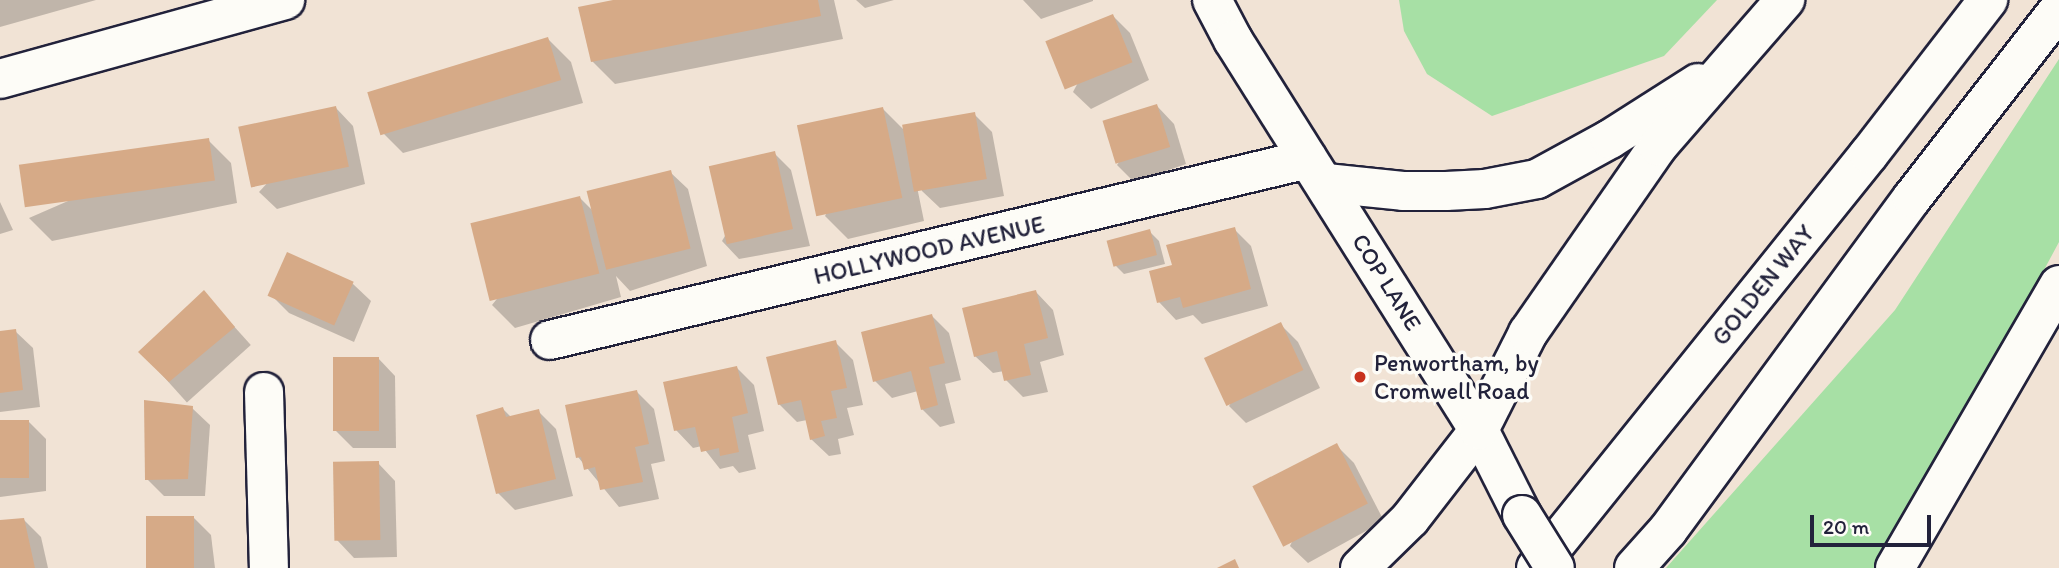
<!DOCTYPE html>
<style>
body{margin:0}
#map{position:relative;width:2059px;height:568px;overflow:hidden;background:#f1e3d5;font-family:Itim,sans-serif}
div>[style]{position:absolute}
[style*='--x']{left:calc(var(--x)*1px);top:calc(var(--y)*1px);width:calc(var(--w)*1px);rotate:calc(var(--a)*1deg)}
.green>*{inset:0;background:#a7e0a5}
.shadow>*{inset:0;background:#0003;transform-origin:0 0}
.building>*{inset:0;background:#d6aa87;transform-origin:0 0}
.roads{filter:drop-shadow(2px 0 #22223b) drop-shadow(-2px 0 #22223b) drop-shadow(0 2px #22223b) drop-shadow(0 -2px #22223b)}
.minor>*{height:38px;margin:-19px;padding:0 19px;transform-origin:19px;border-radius:19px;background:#fdfcf7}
.highway>*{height:38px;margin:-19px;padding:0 19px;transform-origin:19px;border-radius:19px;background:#fdfcf7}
.bridges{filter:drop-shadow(2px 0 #22223b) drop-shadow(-2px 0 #22223b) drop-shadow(0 2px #22223b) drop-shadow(0 -2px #22223b)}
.minor-bridge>*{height:38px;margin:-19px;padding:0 19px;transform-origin:19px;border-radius:19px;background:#fdfcf7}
.dots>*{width:19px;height:19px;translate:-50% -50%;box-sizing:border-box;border:4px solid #fdfcf7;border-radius:50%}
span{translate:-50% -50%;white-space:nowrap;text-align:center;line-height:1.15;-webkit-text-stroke:7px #fdfcf7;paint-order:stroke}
.street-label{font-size:24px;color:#22223b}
.poi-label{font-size:24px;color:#22223b}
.left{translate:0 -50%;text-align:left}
.scale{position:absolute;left:1810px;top:515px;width:121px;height:32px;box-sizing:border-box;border:4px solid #22223b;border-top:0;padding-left:9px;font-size:21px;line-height:24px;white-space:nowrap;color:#22223b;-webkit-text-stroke:5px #fdfcf7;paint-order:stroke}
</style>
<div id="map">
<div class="green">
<i style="clip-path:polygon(1399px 0,1717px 0,1664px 56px,1492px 116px,1427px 74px,1404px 31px)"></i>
<i style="clip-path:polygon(2059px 59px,2059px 242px,1884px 568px,1666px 568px,1895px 310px)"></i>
</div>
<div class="shadow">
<i style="clip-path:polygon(0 0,96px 0,0 27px)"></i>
<i style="clip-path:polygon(623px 0,834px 0,843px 39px,615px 84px,592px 61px)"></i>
<i style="clip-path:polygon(856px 0,894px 0,865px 8px)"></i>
<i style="clip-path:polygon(1023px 0,1093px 0,1093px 1px,1041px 19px)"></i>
<i style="clip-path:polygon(1113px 16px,1130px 33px,1149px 80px,1091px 109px,1073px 92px)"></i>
<i style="clip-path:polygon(548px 39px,571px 62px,583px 103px,403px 153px,380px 130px)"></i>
<i style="clip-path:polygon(1157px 106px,1174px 124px,1186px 164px,1134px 182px,1117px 165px)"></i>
<i style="clip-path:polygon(336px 108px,353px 126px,365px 184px,277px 209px,259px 192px)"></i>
<i style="clip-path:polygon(883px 109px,905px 131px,974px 114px,992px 132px,1004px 196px,940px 208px,922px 191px,918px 176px,915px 177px,924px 221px,848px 239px,825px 216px)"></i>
<i style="clip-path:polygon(208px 140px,231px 163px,237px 203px,52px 241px,29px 218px)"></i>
<i style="clip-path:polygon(774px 153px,791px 170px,810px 246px,739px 259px,722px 241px)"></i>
<i style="clip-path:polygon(670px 172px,688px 189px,707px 266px,630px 291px,616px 276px,621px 297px,515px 328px,492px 305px,579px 197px,595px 213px)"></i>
<i style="clip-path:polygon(0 202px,13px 230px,0 234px)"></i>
<i style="clip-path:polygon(1234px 229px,1251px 246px,1268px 306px,1202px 324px,1193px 315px,1176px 320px,1159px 302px)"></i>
<i style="clip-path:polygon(1149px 231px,1159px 241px,1165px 264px,1124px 274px,1115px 265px)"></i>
<i style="clip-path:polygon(353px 284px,371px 301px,354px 342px,289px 313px,271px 295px)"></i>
<i style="clip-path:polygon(1036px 292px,1053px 310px,1064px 355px,1040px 362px,1048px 392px,1023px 397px,1006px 380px,1004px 371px,993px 373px,975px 356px)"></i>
<i style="left:204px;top:293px;width:70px;height:86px;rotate:48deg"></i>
<i style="clip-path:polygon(932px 316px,949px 333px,961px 380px,945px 384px,955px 423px,940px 427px,922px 409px,918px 391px,892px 398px,875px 381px)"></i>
<i style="clip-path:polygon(1280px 324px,1298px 342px,1320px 388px,1246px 423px,1229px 406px)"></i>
<i style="clip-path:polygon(15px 331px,33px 348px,40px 407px,0 412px,0 333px)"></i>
<i style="clip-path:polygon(835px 342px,853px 360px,863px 405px,847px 408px,854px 435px,838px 439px,841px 454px,829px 456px,811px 439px,807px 420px,797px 422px,779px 404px)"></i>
<i style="clip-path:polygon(378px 358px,395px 376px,396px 448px,353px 448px,335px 430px)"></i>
<i style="clip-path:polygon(737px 368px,754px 385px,764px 431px,748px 435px,756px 469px,739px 473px,733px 466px,720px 469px,702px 446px,693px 448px,676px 430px)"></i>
<i style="clip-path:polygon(637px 392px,654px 409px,665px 461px,651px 464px,659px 499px,619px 507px,578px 457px)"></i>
<i style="clip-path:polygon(192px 408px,210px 425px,205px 496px,164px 496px,147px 479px)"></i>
<i style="clip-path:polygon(503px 409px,512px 418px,538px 411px,556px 429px,573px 496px,515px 510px,498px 493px)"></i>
<i style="clip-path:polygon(0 422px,29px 422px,46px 439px,46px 491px,0 497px)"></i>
<i style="clip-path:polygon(1336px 445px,1354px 463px,1384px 521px,1308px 563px,1290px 546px)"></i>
<i style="clip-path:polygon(378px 463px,395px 481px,397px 557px,354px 558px,337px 540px)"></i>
<i style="clip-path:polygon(193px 517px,211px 535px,215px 568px,148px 568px)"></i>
<i style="clip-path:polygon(23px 519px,41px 537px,48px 568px,0 568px,0 522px)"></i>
</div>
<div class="building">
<i style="clip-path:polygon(613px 0,818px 0,821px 16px,591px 62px,578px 7px)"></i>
<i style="left:1113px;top:14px;width:52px;height:73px;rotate:68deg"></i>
<i style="left:548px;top:37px;width:45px;height:189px;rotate:73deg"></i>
<i style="left:1157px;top:104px;width:45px;height:57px;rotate:73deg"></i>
<i style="left:336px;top:106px;width:62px;height:100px;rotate:78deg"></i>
<i style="left:883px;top:107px;width:93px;height:88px;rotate:78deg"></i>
<i style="left:975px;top:112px;width:68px;height:74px;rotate:80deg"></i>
<i style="left:209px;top:138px;width:43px;height:192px;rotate:82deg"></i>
<i style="left:775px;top:151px;width:80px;height:68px;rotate:77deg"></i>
<i style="left:671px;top:170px;width:81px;height:87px;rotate:76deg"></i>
<i style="left:580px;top:196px;width:80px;height:113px;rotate:76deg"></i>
<i style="clip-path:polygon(1235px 227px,1251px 289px,1183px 308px,1180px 297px,1157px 303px,1149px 271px,1172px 265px,1166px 245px)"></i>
<i style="left:1150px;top:229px;width:27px;height:45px;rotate:75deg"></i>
<i style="left:287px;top:252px;width:73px;height:48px;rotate:24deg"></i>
<i style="clip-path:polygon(204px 290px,235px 327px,169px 382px,138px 352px)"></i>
<i style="clip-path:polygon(1036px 290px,1048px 338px,1024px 344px,1031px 375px,1004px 381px,997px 351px,974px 357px,962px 308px)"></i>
<i style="clip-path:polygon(932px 314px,945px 363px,929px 367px,938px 405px,921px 410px,911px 371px,873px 382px,861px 332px)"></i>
<i style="left:1281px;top:322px;width:53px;height:85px;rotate:65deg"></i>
<i style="clip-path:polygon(16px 329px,23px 390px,0 393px,0 331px)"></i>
<i style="clip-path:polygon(836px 340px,847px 388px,831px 391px,837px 418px,821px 421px,825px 436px,810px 440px,801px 400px,778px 405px,766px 357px)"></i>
<i style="left:333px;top:357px;width:46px;height:74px"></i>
<i style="clip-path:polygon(737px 366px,748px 413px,732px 417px,739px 452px,720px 456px,719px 448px,701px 452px,695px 427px,674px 431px,663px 382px)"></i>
<i style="clip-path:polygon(637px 390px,649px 444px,635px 447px,643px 482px,600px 490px,595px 467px,584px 470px,581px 457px,576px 458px,565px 405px)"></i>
<i style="clip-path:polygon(144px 400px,193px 406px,188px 479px,145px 480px)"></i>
<i style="clip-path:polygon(503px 407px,506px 417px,539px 409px,556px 479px,496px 494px,476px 415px)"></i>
<i style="left:0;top:420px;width:29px;height:58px"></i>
<i style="left:1337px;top:443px;width:68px;height:95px;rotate:63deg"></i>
<i style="left:379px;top:461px;width:79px;height:46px;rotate:89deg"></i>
<i style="left:146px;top:516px;width:48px;height:52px"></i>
<i style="clip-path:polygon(24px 518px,35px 568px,0 568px,0 520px)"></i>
<i style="clip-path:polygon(1235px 559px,1239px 568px,1217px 568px)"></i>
</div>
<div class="roads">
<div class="minor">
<i style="--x:1212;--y:0;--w:45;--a:62.3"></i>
<i style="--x:1233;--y:40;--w:461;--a:57.8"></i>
<i style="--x:1479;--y:430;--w:95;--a:63.2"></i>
<i style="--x:0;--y:79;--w:296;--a:-15.5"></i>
<i style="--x:550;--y:340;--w:779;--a:-13.43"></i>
<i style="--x:264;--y:392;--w:176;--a:88.4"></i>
<i style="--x:1360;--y:568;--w:70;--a:-44.4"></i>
<i style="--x:1410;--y:519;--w:113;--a:-52.2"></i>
</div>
<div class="highway">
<i style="--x:1326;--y:183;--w:77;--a:5.9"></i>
<i style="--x:1403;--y:191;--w:43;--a:0"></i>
<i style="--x:1446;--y:191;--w:39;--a:-3"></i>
<i style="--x:1485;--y:189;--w:53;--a:-10.9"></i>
<i style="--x:1537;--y:179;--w:83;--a:-28.7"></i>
<i style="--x:1610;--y:139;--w:104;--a:-32.5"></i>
<i style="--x:1479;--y:430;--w:109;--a:-63.2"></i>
<i style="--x:1528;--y:333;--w:228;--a:-55.2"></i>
<i style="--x:1658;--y:146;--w:194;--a:-49"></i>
<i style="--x:1536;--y:568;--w:531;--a:-51.19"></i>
<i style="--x:1869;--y:154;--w:195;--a:-52.3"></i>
<i style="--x:1634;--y:568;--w:51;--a:-48.2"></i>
<i style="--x:1668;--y:530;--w:412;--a:-53.7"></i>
<i style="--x:1912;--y:198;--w:239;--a:-52.1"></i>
<i style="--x:1895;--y:568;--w:327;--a:-59.9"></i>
</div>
</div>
<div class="bridges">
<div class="minor-bridge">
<i style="--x:1522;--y:515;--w:62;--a:58.1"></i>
</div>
</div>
<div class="dots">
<i style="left:1360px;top:377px;background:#c8321e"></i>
</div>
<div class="street-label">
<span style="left:929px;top:250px;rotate:-13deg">HOLLYWOOD AVENUE</span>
<span style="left:1387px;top:282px;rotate:58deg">COP LANE</span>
<span style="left:1763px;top:285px;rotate:-51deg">GOLDEN WAY</span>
</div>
<div class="poi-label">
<span class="left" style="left:1374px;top:377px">Penwortham, by<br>Cromwell Road</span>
</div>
<div class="scale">20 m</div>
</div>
